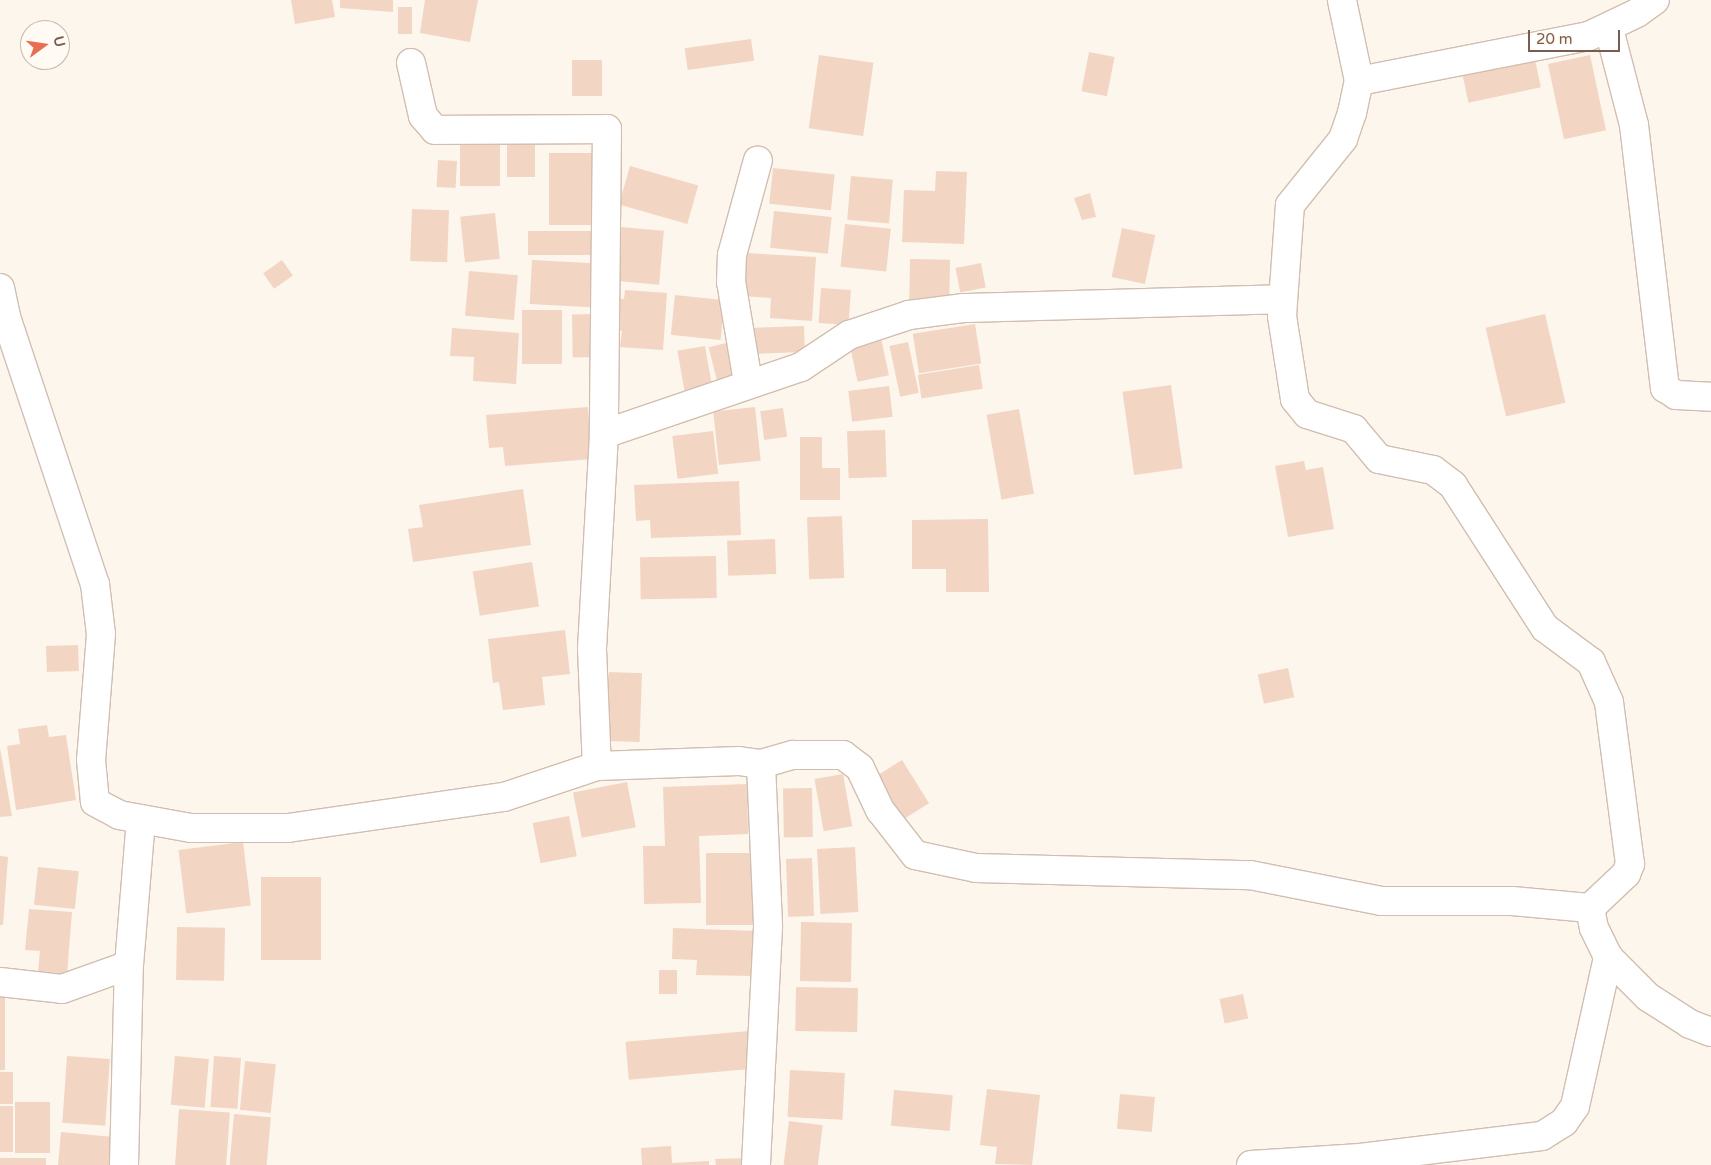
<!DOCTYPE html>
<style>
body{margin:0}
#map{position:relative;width:1711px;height:1165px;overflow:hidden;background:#fdf6ec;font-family:"Varela Round",sans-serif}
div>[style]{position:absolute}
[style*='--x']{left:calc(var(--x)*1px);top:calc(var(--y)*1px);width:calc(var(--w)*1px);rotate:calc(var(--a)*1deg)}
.building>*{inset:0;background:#f3d5c3;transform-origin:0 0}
.roads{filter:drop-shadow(1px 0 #d1beb0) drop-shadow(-1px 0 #d1beb0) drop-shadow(0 1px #d1beb0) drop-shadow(0 -1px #d1beb0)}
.minor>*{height:28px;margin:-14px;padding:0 14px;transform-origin:14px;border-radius:14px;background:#fff}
span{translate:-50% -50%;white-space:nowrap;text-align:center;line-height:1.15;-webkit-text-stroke:4.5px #fffaf3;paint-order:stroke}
.north{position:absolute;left:20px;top:20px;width:50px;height:50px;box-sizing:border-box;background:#fffaf3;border:1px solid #cabbb1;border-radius:50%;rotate:76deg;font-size:14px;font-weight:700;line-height:20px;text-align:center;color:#7a5c4d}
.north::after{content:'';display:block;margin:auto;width:18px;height:22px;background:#e76f51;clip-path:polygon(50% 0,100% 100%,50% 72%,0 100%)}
.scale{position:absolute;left:1528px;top:30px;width:92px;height:22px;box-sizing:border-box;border:2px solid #7a5c4d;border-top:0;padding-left:6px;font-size:15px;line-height:18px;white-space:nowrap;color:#7a5c4d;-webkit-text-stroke:4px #fffaf3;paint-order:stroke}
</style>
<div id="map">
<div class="building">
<i style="clip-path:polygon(291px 0,332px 0,335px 17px,295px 24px)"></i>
<i style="clip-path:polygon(340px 0,393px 0,393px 12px,340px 8px)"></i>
<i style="clip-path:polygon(425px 0,478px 0,470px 42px,420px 33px)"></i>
<i style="left:398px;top:7px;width:14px;height:27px"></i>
<i style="left:751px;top:39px;width:22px;height:67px;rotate:82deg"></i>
<i style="left:1089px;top:52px;width:26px;height:40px;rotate:11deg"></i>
<i style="left:819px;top:55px;width:55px;height:74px;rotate:8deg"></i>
<i style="left:1534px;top:55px;width:33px;height:74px;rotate:78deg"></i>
<i style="left:1590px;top:55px;width:77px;height:43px;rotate:78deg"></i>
<i style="left:572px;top:60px;width:30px;height:36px"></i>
<i style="left:507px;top:142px;width:28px;height:35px"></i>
<i style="left:460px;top:144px;width:40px;height:42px"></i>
<i style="left:549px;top:153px;width:46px;height:72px"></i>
<i style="left:438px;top:160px;width:19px;height:27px;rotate:3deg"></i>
<i style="left:630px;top:166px;width:71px;height:40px;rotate:16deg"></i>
<i style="left:773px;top:168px;width:62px;height:36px;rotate:6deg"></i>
<i style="clip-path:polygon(936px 171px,967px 172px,964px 244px,902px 242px,904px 190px,935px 191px)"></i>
<i style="left:851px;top:176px;width:42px;height:44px;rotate:5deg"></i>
<i style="clip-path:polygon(1090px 193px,1096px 217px,1082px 220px,1074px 198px)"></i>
<i style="left:412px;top:209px;width:37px;height:52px;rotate:2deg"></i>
<i style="left:774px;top:211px;width:58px;height:37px;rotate:6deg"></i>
<i style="left:495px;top:213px;width:46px;height:35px;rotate:84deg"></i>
<i style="left:845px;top:224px;width:46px;height:43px;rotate:6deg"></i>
<i style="left:620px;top:227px;width:44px;height:54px;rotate:5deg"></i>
<i style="left:1122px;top:228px;width:34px;height:50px;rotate:12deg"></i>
<i style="left:599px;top:231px;width:24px;height:71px;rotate:90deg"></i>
<i style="clip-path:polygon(744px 253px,816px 257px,812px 321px,770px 318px,771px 298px,742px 296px)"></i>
<i style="left:910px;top:259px;width:40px;height:41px;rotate:1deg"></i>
<i style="left:282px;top:260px;width:19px;height:23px;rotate:55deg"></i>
<i style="left:532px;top:260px;width:61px;height:44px;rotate:3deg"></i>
<i style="left:981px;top:263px;width:25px;height:26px;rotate:79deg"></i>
<i style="left:469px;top:271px;width:49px;height:45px;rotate:5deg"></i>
<i style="left:821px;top:288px;width:30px;height:35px;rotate:4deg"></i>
<i style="clip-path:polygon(625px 290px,667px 293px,663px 350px,620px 347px,622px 331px,610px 330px,612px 298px,624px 299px)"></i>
<i style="left:675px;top:295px;width:50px;height:40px;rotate:6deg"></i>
<i style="left:522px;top:310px;width:40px;height:54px"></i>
<i style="left:594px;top:314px;width:43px;height:22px;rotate:89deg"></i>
<i style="left:1545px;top:314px;width:91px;height:61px;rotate:77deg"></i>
<i style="left:975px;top:324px;width:40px;height:63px;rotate:81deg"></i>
<i style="left:804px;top:326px;width:26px;height:52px;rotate:88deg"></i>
<i style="clip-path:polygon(452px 328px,519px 333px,516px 384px,473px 381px,474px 357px,450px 356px)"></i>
<i style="left:881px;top:338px;width:38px;height:32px;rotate:78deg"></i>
<i style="left:730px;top:342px;width:34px;height:22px;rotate:76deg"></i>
<i style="left:908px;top:342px;width:52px;height:19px;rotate:78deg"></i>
<i style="left:705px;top:346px;width:42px;height:28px;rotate:80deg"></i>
<i style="left:979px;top:365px;width:24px;height:62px;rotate:81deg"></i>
<i style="left:1171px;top:385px;width:84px;height:49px;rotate:82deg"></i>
<i style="left:889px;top:386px;width:31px;height:41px;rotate:83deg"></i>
<i style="clip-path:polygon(588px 407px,592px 459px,505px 466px,503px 447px,489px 448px,486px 415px)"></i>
<i style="left:755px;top:407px;width:54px;height:42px;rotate:84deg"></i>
<i style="left:783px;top:408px;width:29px;height:23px;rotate:82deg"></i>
<i style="left:1019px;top:409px;width:86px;height:33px;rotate:80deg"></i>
<i style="left:885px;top:430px;width:47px;height:38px;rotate:88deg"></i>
<i style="left:713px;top:431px;width:43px;height:41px;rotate:83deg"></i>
<i style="clip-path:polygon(800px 437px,822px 437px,822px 468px,840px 468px,840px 500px,800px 500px)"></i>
<i style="clip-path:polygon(1304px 461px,1306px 470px,1323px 467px,1334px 529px,1288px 537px,1275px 466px)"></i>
<i style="clip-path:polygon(739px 481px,741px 535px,651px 538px,650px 520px,636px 521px,634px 485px)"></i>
<i style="clip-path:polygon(523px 489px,531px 545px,413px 562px,408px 529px,423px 527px,419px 505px)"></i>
<i style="left:842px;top:516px;width:62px;height:35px;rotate:88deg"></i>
<i style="clip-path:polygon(988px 519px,989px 592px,946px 592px,946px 569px,912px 569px,912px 520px)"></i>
<i style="left:775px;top:539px;width:35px;height:48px;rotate:88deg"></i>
<i style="left:716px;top:556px;width:42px;height:76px;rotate:89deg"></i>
<i style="left:532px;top:562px;width:45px;height:60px;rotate:81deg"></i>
<i style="clip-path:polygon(565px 630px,570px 674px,542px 677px,545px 705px,503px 710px,499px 682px,493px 683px,488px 639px)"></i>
<i style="left:78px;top:645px;width:26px;height:32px;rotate:88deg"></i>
<i style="left:1288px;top:668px;width:30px;height:31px;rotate:78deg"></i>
<i style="left:609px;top:672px;width:33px;height:69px;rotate:2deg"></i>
<i style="clip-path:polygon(47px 725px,49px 737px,66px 735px,76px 800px,16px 810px,7px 746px,20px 744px,18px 729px)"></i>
<i style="clip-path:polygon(0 748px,12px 816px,0 817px)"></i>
<i style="left:902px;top:760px;width:51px;height:31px;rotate:58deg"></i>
<i style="left:843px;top:774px;width:53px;height:29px;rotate:80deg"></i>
<i style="left:627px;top:782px;width:46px;height:55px;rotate:79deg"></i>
<i style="clip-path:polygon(747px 784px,748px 834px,699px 836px,701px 903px,644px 904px,643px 846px,665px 846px,663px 787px)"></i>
<i style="left:812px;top:788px;width:49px;height:29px;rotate:89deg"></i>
<i style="left:569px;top:816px;width:41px;height:37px;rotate:79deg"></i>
<i style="left:243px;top:842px;width:64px;height:65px;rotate:83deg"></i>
<i style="left:855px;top:847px;width:65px;height:38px;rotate:87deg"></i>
<i style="left:706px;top:853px;width:49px;height:72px"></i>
<i style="clip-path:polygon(0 856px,8px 857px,3px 925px,0 925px)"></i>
<i style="left:812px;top:858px;width:58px;height:26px;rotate:88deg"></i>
<i style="left:38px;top:867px;width:41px;height:38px;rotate:6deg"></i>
<i style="left:261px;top:877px;width:60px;height:83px"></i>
<i style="clip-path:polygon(29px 909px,72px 912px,67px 974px,38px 971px,40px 951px,25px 950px)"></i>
<i style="left:801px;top:922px;width:51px;height:59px;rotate:1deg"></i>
<i style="left:177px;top:927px;width:48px;height:53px;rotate:1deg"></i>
<i style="clip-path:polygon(673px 928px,755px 931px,754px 976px,696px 975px,697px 960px,672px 959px)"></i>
<i style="left:677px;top:970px;width:24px;height:18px;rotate:90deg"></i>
<i style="left:796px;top:987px;width:62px;height:44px;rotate:1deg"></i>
<i style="left:0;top:989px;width:5px;height:81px"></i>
<i style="left:1243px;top:994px;width:25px;height:24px;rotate:78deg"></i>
<i style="left:749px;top:1031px;width:38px;height:124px;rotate:85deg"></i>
<i style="left:67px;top:1056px;width:43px;height:67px;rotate:4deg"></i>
<i style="left:175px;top:1056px;width:34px;height:49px;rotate:5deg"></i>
<i style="left:214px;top:1056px;width:27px;height:51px;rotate:4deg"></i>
<i style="left:245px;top:1061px;width:31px;height:49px;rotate:6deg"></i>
<i style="left:790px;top:1070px;width:55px;height:47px;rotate:3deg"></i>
<i style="left:0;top:1072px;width:13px;height:32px"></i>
<i style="clip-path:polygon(987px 1089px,1040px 1095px,1032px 1165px,995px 1164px,997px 1147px,980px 1145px)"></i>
<i style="left:894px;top:1090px;width:59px;height:36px;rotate:5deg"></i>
<i style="left:1120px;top:1094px;width:35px;height:35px;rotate:5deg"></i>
<i style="left:15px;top:1102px;width:35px;height:51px"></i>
<i style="left:0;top:1106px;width:13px;height:46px"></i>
<i style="left:179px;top:1109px;width:51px;height:56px;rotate:4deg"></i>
<i style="left:234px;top:1114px;width:37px;height:51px;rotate:5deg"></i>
<i style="left:789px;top:1121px;width:34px;height:44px;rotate:7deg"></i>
<i style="clip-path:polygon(61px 1132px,113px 1137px,111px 1165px,58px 1165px)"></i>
<i style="clip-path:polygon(671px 1146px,672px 1163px,709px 1161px,709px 1165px,642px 1165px,641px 1148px)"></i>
<i style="left:0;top:1158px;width:46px;height:7px"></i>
<i style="clip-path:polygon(748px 1158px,749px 1165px,716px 1165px,715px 1159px)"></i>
</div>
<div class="roads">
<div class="minor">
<i style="--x:1609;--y:29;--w:99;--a:75.4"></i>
<i style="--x:1634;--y:125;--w:265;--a:83.3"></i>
<i style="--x:1665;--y:388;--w:13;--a:32"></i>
<i style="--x:1676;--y:395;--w:35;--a:3"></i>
<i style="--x:411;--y:63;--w:54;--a:77.2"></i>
<i style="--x:423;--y:116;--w:18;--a:49"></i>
<i style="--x:435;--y:130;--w:172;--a:-0.3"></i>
<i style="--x:607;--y:129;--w:305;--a:90.6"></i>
<i style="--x:604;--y:434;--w:215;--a:93.2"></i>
<i style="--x:592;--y:649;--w:117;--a:87.6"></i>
<i style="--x:1359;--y:81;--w:234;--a:-11.1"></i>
<i style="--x:1589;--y:36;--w:53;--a:-25.6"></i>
<i style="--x:1637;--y:13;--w:22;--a:-36"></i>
<i style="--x:0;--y:288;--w:30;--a:78"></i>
<i style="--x:6;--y:317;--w:281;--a:71.6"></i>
<i style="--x:95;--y:584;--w:50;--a:83.2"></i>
<i style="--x:101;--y:634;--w:126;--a:94.5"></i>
<i style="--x:91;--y:760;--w:42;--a:84.6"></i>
<i style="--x:95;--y:802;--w:27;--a:28"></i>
<i style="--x:119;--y:815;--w:73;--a:10.2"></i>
<i style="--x:191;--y:828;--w:97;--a:0"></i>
<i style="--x:288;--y:828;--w:218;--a:-8.2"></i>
<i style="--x:504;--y:797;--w:98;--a:-18.4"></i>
<i style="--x:597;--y:766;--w:142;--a:-2"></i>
<i style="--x:739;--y:761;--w:22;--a:8"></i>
<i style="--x:761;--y:764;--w:163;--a:87.5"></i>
<i style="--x:768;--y:927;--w:238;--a:92.9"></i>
<i style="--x:748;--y:382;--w:101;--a:-99.6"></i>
<i style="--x:731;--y:282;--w:27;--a:-88"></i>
<i style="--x:732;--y:255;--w:98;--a:-74.7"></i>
<i style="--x:604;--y:434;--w:208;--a:-18.8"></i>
<i style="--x:801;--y:367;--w:58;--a:-33.7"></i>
<i style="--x:849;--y:335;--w:63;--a:-18.4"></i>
<i style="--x:909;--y:315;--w:54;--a:-7.4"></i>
<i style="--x:963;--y:308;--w:320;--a:-1.6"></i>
<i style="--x:761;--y:764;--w:33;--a:-16"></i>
<i style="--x:793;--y:755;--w:50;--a:0"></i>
<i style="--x:843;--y:755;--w:21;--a:37"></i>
<i style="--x:860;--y:768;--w:47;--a:64.5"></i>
<i style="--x:880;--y:810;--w:57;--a:52.1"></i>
<i style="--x:915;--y:855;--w:62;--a:12"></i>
<i style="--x:976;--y:868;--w:274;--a:1.5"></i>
<i style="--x:1250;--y:875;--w:134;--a:11.2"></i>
<i style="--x:1381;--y:901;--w:131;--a:0"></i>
<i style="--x:1512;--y:901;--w:78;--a:5.1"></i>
<i style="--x:1590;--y:908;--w:50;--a:-43.4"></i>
<i style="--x:1626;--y:874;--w:11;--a:-68"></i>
<i style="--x:1630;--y:864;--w:163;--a:-97.4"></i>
<i style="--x:1609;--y:702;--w:44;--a:-114.2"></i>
<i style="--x:1591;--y:662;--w:57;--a:-143.5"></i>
<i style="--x:1545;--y:628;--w:170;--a:-122.8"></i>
<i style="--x:1453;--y:485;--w:25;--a:-143"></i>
<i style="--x:1433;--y:470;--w:55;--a:-168.5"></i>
<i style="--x:1379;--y:459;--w:39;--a:-130"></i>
<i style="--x:1354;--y:429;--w:49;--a:-162.3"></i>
<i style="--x:1307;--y:414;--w:19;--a:-129"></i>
<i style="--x:1295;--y:399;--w:84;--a:-98.9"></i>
<i style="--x:1282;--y:316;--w:111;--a:-85.9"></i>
<i style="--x:1290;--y:205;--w:85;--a:-51.2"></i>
<i style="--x:1343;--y:139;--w:28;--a:-71"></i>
<i style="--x:1352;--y:113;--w:33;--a:-78"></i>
<i style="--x:1359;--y:81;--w:83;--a:-101.9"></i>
<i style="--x:1590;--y:908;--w:20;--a:79"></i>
<i style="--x:1594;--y:928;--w:32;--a:64"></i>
<i style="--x:1608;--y:957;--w:57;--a:45"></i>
<i style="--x:1648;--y:997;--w:50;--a:32.7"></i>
<i style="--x:1690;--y:1024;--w:22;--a:21"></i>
<i style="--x:0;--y:982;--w:62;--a:6.4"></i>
<i style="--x:62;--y:989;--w:71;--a:-19.7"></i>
<i style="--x:124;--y:1165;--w:200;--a:-88.6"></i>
<i style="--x:129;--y:965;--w:146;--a:-85.3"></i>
<i style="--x:1251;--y:1165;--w:109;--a:-3.7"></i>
<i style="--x:1360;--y:1158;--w:183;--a:-6.9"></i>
<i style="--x:1542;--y:1136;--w:26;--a:-32"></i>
<i style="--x:1564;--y:1122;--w:19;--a:-55"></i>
<i style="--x:1575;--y:1106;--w:153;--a:-77.5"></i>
</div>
</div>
<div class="north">U</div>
<div class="scale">20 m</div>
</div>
